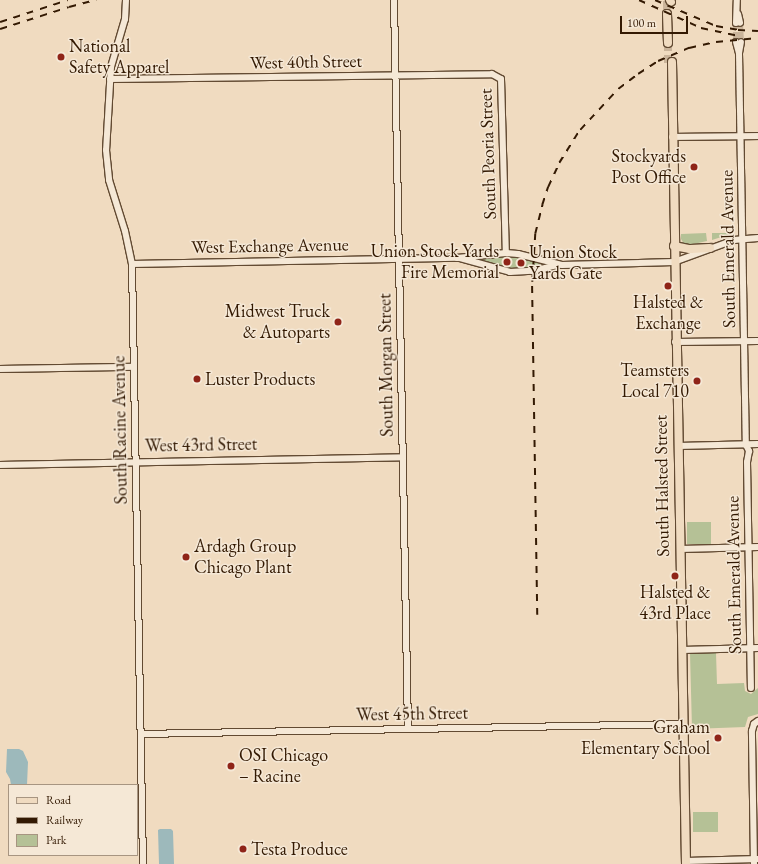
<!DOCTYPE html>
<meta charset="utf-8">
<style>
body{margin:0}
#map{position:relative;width:758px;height:864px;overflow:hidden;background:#f0dbc0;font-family:"EB Garamond",serif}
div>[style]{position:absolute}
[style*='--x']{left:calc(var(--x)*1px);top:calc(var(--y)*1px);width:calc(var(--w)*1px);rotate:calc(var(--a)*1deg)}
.green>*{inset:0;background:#b5c196;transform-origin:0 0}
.water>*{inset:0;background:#9db9bb}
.minor-tunnel>*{height:6px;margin-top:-3px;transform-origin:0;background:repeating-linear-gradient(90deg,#cab49a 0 6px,transparent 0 9px)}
.major-tunnel>*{height:8px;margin-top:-4px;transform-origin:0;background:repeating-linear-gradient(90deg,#cab49a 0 8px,transparent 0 12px)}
.roads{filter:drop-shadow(1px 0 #624a32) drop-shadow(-1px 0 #624a32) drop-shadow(0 1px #624a32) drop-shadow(0 -1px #624a32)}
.minor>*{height:6px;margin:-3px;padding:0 3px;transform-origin:3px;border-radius:3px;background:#f5e8d6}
.major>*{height:8px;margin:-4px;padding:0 4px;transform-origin:4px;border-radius:4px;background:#f0dbc0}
.rail>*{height:1.5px;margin-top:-0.75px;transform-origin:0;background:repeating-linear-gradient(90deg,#331902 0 7px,transparent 0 14px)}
.dots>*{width:11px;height:11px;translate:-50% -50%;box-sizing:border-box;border:2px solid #f5e8d6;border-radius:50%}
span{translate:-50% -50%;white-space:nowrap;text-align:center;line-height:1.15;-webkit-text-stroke:3px #f5e8d6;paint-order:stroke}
.poi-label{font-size:18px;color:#331902}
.left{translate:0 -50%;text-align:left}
.right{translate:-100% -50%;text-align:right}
.street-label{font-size:18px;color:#331902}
.legend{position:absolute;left:8px;top:784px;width:130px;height:72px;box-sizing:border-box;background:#f5e8d6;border:1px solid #a79581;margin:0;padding:5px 7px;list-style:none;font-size:12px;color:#331902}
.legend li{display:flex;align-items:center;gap:8px;height:20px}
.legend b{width:20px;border:1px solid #a79581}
.scale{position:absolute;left:620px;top:16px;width:68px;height:18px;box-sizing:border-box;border:2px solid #331902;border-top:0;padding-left:5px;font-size:12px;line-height:14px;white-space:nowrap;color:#331902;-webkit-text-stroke:3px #f5e8d6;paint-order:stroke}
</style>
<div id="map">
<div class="green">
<i style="clip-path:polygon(706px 233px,707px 241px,689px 245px,684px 244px,681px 239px,681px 234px)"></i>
<i style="clip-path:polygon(712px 233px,734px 233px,712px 240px)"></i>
<i style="clip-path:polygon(503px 256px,517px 257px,544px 264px,527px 269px,512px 269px,477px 259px)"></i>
<i style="left:687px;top:522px;width:24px;height:22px"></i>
<i style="clip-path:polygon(690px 653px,716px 653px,717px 684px,744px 683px,745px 691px,751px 694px,758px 688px,758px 714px,748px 717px,745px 727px,692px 729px)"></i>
<i style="left:693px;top:812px;width:25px;height:20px"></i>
</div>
<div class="water">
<i style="clip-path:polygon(7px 749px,19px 749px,23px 751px,28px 762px,27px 785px,11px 785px,10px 779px,6px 772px)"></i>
<i style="clip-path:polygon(160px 829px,171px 829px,173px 831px,174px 864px,159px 864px,158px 830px)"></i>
</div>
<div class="minor-tunnel">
<i style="--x:736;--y:23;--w:19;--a:90"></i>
<i style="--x:740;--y:23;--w:19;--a:87"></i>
</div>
<div class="major-tunnel">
<i style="--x:667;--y:1;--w:13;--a:90"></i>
<i style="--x:668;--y:43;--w:21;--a:90"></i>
</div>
<div class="roads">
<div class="minor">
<i style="--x:126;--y:0;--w:19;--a:93"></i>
<i style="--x:125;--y:19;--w:50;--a:106.3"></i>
<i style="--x:111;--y:67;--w:83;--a:93.4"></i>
<i style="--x:106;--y:150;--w:30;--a:84"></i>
<i style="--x:109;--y:180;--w:53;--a:72.6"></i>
<i style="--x:125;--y:231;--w:34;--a:78"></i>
<i style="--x:132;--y:264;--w:600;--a:88.95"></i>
<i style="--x:394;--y:0;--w:729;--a:88.9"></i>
<i style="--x:738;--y:14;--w:9;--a:77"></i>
<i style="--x:736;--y:23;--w:23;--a:-88"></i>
<i style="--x:736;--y:42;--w:11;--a:75"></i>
<i style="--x:739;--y:53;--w:392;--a:89"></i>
<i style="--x:746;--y:445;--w:7;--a:63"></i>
<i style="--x:749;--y:451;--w:11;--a:100"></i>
<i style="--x:747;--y:462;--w:226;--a:89"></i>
<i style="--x:739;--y:53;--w:11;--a:-80"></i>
<i style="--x:110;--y:79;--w:382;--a:-0.7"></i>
<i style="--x:492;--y:74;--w:10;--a:29"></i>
<i style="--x:501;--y:79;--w:174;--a:88.4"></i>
<i style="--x:672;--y:137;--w:86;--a:-0.7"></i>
<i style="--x:460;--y:258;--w:52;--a:15.6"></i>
<i style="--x:510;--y:272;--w:22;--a:-3"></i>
<i style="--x:532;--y:271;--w:28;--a:-13"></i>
<i style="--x:132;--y:264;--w:325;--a:-1.1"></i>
<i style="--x:457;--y:258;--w:49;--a:-5.8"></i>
<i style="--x:506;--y:253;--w:12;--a:5"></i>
<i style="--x:518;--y:254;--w:45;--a:14"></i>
<i style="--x:562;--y:265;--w:112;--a:-1.5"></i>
<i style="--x:674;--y:262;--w:64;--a:-20.1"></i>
<i style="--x:734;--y:240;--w:24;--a:-5"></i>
<i style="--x:675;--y:342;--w:83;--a:-0.7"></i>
<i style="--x:0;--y:369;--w:134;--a:-0.9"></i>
<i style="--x:678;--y:446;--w:80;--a:-1.4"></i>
<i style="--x:0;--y:465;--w:403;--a:-1.1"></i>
<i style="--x:680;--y:549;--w:78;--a:-1.5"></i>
<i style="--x:682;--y:650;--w:76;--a:-1.5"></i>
<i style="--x:141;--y:734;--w:542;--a:-1.06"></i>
<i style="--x:686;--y:861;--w:72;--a:-1.6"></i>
<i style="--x:754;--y:864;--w:133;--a:-90.9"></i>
<i style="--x:752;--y:731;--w:7;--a:-74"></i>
<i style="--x:754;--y:724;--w:5;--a:-37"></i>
</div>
<div class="major">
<i style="--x:670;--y:0;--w:2;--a:63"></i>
<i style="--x:667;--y:14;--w:29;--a:88"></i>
<i style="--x:672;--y:62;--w:802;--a:89"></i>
<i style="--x:674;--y:246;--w:16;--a:11"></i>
<i style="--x:690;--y:249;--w:20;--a:-3"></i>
</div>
</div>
<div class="rail">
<i style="--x:639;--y:0;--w:68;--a:24.3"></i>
<i style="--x:701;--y:28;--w:40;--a:12"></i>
<i style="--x:655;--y:0;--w:66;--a:23.1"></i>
<i style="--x:716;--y:26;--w:22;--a:10"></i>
<i style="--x:738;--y:30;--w:20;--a:3"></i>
<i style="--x:0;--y:22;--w:71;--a:-17.9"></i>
<i style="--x:0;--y:29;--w:72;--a:-17.7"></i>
<i style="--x:69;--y:7;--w:28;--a:-15"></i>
<i style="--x:537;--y:615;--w:333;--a:-90.9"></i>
<i style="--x:532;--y:282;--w:48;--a:-86.4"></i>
<i style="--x:535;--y:234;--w:30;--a:-76"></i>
<i style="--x:542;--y:205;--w:19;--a:-72"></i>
<i style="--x:548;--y:187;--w:26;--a:-65"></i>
<i style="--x:559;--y:163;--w:39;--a:-58"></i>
<i style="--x:580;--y:130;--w:56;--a:-47.2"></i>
<i style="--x:618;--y:89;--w:25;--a:-37"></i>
<i style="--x:638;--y:74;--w:24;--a:-33"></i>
<i style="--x:658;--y:61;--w:34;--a:-23"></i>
<i style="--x:689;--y:48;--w:28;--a:-13"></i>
<i style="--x:716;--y:42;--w:42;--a:-5.4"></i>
</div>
<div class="dots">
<i style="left:61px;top:57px;background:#8f2418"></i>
<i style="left:694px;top:167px;background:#8f2418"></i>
<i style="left:507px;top:262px;background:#8f2418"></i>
<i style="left:521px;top:263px;background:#8f2418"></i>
<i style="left:668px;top:286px;background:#8f2418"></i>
<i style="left:338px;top:322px;background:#8f2418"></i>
<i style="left:197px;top:379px;background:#8f2418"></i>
<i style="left:697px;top:381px;background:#8f2418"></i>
<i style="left:186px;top:557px;background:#8f2418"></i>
<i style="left:675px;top:576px;background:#8f2418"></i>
<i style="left:718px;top:738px;background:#8f2418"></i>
<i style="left:231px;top:766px;background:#8f2418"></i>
<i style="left:243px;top:849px;background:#8f2418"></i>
</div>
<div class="poi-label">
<span class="left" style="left:69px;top:57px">National<br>Safety Apparel</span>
<span class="right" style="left:686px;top:167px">Stockyards<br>Post Office</span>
<span class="right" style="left:499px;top:262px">Union Stock Yards<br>Fire Memorial</span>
<span class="left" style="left:529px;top:263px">Union Stock<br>Yards Gate</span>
<span style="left:668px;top:313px">Halsted &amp;<br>Exchange</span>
<span class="right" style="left:330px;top:322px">Midwest Truck<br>&amp; Autoparts</span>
<span class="right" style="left:689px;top:381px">Teamsters<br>Local 710</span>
<span class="left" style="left:205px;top:379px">Luster Products</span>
<span class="left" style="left:194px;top:557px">Ardagh Group<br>Chicago Plant</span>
<span style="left:675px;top:603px">Halsted &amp;<br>43rd Place</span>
<span class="right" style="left:710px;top:738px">Graham<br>Elementary School</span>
<span class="left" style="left:239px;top:766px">OSI Chicago<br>– Racine</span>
<span class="left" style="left:251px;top:849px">Testa Produce</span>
</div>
<div class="street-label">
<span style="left:306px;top:62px;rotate:-1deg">West 40th Street</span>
<span style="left:488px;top:154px;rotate:-92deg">South Peoria Street</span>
<span style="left:270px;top:246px;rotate:-1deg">West Exchange Avenue</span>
<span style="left:728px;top:249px;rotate:-91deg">South Emerald Avenue</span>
<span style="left:386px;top:365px;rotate:-91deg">South Morgan Street</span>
<span style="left:120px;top:430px;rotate:-91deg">South Racine Avenue</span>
<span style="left:201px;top:445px;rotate:-1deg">West 43rd Street</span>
<span style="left:662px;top:486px;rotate:-91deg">South Halsted Street</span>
<span style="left:734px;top:575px;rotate:-91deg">South Emerald Avenue</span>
<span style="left:412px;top:714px;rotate:-1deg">West 45th Street</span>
</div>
<ul class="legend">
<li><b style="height:5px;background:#f0dbc0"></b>Road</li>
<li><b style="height:5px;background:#331902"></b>Railway</li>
<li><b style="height:11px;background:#b5c196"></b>Park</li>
</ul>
<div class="scale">100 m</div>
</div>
